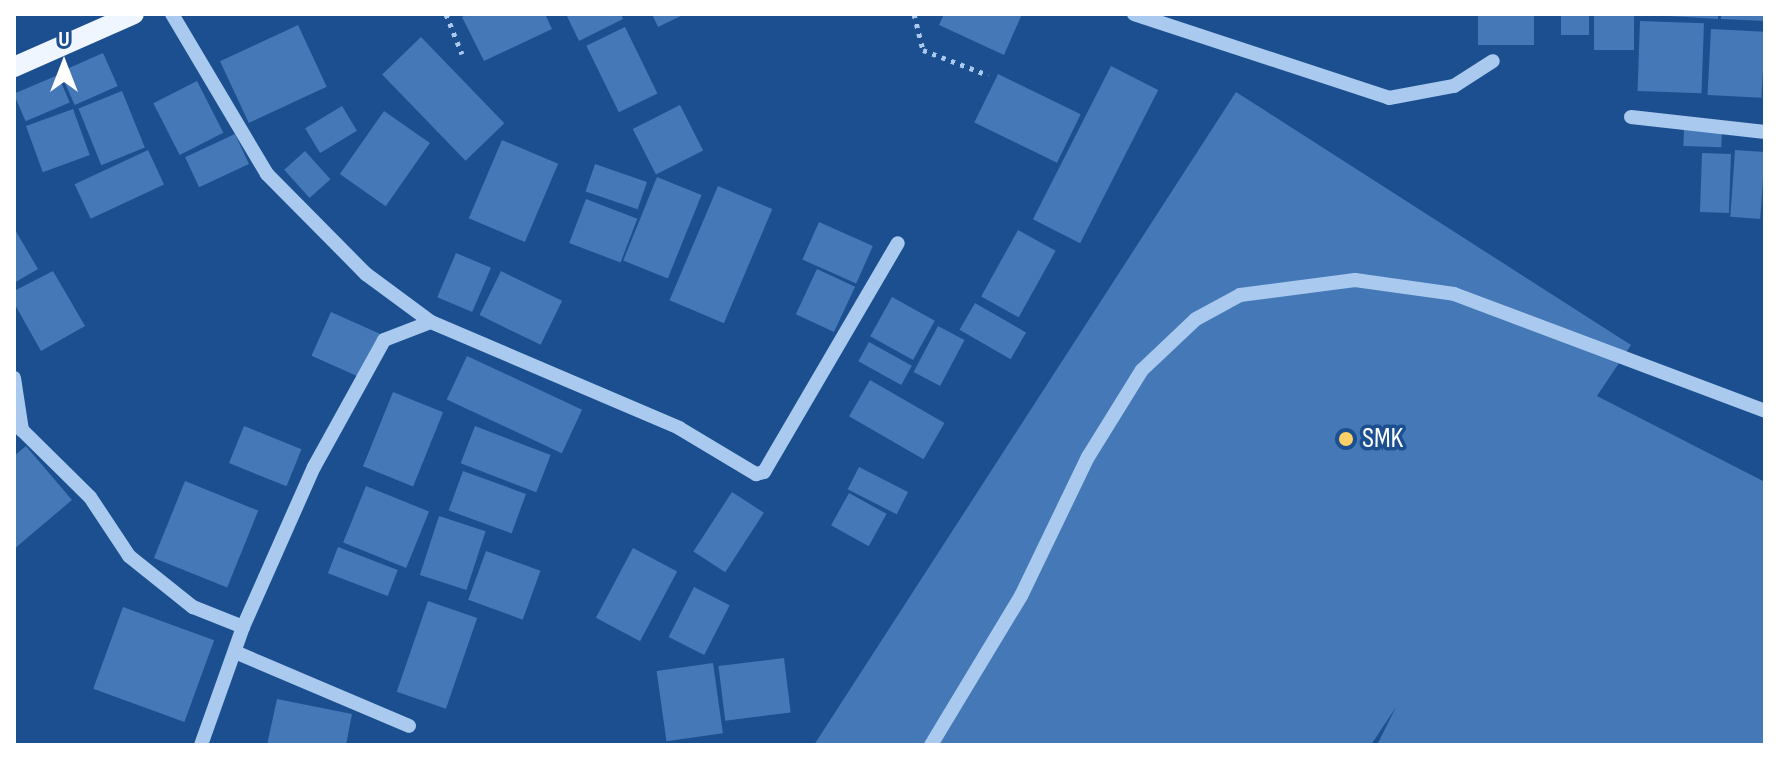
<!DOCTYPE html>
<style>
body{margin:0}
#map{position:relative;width:1779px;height:759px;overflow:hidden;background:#1b4f8f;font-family:"Sofia Sans Condensed",sans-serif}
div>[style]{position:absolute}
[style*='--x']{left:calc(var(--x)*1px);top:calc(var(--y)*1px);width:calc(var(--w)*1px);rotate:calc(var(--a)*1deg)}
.building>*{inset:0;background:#4478b7;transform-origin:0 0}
.path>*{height:5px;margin-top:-2.5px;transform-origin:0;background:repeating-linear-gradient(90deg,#a9c9ee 0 4px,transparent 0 10px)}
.minor>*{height:14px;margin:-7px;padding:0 7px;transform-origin:7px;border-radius:7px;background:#a9c9ee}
.major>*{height:20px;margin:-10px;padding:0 10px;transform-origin:10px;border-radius:10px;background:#f0f6ff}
.dots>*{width:22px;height:22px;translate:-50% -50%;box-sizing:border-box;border:4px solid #1b4f8f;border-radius:50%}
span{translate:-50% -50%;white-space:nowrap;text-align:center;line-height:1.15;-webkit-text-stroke:7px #1b4f8f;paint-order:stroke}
.poi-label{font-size:28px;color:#fff}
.left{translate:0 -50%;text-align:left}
.frame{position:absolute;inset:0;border:16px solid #fff;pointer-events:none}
.north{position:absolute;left:24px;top:24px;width:80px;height:80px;-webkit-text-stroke:6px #1b4f8f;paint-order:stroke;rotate:0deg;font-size:22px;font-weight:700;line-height:32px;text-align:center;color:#fff}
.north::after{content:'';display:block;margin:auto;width:28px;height:36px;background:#fff;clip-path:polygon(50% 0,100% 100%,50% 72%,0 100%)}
</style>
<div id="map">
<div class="building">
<i style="clip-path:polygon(468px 14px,545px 14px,552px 29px,484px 61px,462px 17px)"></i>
<i style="clip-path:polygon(566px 14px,621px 14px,623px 19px,579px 41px)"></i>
<i style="clip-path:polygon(652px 14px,685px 14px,658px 27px)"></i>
<i style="clip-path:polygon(944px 14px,1022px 14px,1004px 55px,939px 25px)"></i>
<i style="left:1478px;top:14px;width:56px;height:31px"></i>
<i style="left:1561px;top:14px;width:28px;height:21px"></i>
<i style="left:1594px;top:14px;width:40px;height:36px"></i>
<i style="clip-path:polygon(1670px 14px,1718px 14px,1718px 19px,1669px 16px)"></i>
<i style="clip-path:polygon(1721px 14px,1765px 14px,1765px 21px,1721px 19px)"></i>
<i style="left:1640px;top:21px;width:64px;height:70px;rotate:2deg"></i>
<i style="left:298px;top:25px;width:68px;height:86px;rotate:65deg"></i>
<i style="left:625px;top:27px;width:74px;height:43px;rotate:64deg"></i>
<i style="left:1711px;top:29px;width:54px;height:66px;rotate:3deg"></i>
<i style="left:421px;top:37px;width:120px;height:54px;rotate:46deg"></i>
<i style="left:103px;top:53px;width:36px;height:47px;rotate:66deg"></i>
<i style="left:1111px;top:66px;width:53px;height:172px;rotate:27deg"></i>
<i style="left:998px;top:74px;width:92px;height:54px;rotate:26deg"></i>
<i style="left:58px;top:75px;width:30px;height:48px;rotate:67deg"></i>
<i style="left:197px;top:81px;width:58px;height:49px;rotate:63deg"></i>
<i style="left:122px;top:91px;width:61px;height:47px;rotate:68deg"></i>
<i style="clip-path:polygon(1236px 92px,1631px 345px,1597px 396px,1765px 482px,1765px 745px,1377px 745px,1396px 707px,1371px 745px,814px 745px)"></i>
<i style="left:680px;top:105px;width:51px;height:53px;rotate:63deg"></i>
<i style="left:342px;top:106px;width:29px;height:43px;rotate:59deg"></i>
<i style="left:73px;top:109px;width:49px;height:50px;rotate:70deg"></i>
<i style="left:384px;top:111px;width:56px;height:77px;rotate:35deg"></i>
<i style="left:1684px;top:128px;width:38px;height:18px;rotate:2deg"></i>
<i style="left:235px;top:134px;width:33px;height:55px;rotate:65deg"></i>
<i style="left:502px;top:140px;width:61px;height:85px;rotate:23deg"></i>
<i style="left:148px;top:150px;width:38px;height:81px;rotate:65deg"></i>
<i style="left:1735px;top:150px;width:30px;height:67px;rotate:4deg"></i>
<i style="left:305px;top:151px;width:38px;height:28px;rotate:48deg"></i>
<i style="left:1702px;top:153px;width:29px;height:59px;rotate:2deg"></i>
<i style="left:595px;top:164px;width:55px;height:29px;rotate:19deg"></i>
<i style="left:657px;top:177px;width:48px;height:90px;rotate:22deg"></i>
<i style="left:718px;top:186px;width:59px;height:124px;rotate:23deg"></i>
<i style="left:586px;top:199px;width:55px;height:47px;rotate:21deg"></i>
<i style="left:819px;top:222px;width:59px;height:41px;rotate:24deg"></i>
<i style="clip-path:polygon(14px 228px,38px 269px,14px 283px)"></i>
<i style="left:1018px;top:230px;width:43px;height:76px;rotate:29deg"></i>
<i style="left:456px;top:253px;width:38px;height:48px;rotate:23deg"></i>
<i style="left:817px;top:269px;width:42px;height:50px;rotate:25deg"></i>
<i style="clip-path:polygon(53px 271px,85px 326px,41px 351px,14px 303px,14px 291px)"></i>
<i style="left:501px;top:271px;width:68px;height:49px;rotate:26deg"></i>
<i style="left:892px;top:297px;width:49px;height:45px;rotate:29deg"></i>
<i style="left:975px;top:303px;width:59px;height:31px;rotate:30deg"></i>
<i style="left:331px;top:312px;width:54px;height:48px;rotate:24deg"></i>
<i style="left:938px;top:326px;width:30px;height:52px;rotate:28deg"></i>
<i style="left:869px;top:342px;width:49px;height:22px;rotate:29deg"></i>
<i style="left:467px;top:356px;width:127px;height:48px;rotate:25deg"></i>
<i style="left:870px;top:380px;width:86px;height:42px;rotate:30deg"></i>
<i style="left:393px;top:392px;width:54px;height:80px;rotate:22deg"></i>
<i style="left:244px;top:426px;width:62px;height:40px;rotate:22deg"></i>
<i style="left:475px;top:426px;width:81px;height:40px;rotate:21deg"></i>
<i style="clip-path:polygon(26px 446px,72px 500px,14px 549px,14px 456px)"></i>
<i style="left:859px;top:467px;width:55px;height:25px;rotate:27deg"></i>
<i style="left:463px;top:471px;width:67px;height:42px;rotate:20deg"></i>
<i style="left:185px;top:481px;width:79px;height:83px;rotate:22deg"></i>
<i style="left:366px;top:486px;width:68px;height:61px;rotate:22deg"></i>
<i style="left:732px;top:492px;width:38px;height:71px;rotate:33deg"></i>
<i style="left:849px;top:493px;width:43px;height:37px;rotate:29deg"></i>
<i style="left:439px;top:516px;width:49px;height:62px;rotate:18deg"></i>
<i style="left:338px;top:547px;width:64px;height:28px;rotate:21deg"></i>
<i style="left:633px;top:548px;width:50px;height:79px;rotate:28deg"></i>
<i style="left:486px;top:551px;width:58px;height:52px;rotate:20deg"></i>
<i style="left:694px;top:587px;width:40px;height:56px;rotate:27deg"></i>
<i style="left:428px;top:601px;width:52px;height:96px;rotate:19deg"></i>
<i style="left:123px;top:607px;width:97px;height:87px;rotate:20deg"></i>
<i style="left:784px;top:658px;width:55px;height:66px;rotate:83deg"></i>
<i style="left:713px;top:663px;width:71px;height:57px;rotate:82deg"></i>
<i style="clip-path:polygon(277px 699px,352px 714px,346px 745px,267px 745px)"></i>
</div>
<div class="path">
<i style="--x:446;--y:14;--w:43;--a:68.2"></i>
<i style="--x:914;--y:14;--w:37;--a:76"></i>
<i style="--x:923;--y:50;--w:70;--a:21"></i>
</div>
<div class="minor">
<i style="--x:172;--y:14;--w:186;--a:59.3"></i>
<i style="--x:267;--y:174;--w:141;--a:45.3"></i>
<i style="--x:366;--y:274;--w:81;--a:36.4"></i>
<i style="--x:1134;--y:14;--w:268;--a:18.2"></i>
<i style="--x:1389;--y:98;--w:66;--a:-10.5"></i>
<i style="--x:1454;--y:86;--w:46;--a:-32.7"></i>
<i style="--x:1631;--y:117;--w:135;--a:6.4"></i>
<i style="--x:14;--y:378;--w:53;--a:81.3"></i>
<i style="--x:22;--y:430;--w:95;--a:44.6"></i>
<i style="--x:90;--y:497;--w:71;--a:56.5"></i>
<i style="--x:129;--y:556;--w:82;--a:38.6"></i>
<i style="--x:193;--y:607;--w:54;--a:21.8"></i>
<i style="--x:235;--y:652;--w:189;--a:23"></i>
<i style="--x:201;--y:745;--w:125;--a:-70.4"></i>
<i style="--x:243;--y:627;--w:175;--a:-66.1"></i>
<i style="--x:314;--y:467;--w:145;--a:-61.1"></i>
<i style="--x:384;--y:340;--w:50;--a:-21"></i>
<i style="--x:431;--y:322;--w:270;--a:23.1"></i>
<i style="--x:679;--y:428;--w:90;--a:30.9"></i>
<i style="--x:756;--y:474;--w:8;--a:-14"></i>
<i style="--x:764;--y:472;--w:265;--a:-59.7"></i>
<i style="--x:931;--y:745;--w:174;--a:-58.9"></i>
<i style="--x:1021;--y:596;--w:154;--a:-64.3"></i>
<i style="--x:1088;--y:457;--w:102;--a:-58.2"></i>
<i style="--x:1142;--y:370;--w:74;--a:-43.4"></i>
<i style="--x:1196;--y:319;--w:50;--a:-28.6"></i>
<i style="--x:1240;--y:295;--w:116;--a:-7.4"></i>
<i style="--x:1355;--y:280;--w:100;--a:8"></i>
<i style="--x:1454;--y:294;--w:332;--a:20.6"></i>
</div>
<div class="major">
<i style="--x:14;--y:67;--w:131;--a:-23.8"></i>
</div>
<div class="dots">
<i style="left:1346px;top:439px;background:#ffd166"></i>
</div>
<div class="poi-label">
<span class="left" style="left:1362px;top:439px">SMK</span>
</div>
<div class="frame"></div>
<div class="north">U</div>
</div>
